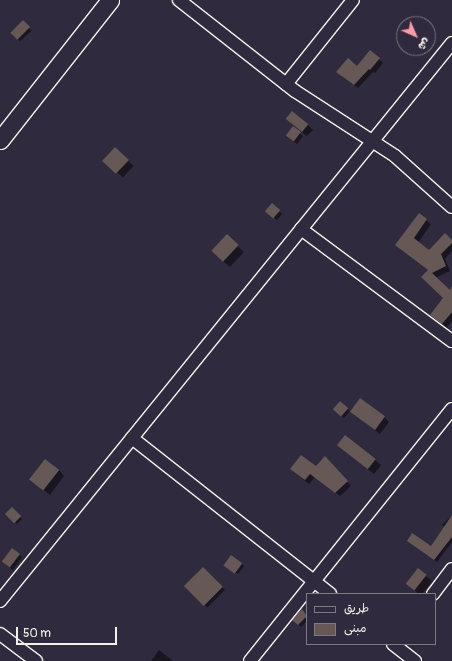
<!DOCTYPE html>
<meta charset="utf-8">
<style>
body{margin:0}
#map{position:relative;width:452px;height:661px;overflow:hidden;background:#2f2a3d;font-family:Pangolin,"Playpen Sans Arabic",sans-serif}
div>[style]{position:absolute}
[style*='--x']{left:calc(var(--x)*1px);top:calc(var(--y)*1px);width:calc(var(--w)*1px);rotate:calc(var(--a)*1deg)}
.shadow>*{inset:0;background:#0007;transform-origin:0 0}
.building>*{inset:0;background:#665955;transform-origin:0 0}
.roads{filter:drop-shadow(1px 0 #f4f1e8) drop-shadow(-1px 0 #f4f1e8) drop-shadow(0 1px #f4f1e8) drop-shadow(0 -1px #f4f1e8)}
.minor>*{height:12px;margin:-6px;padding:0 6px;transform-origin:6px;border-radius:6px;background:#2f2a3d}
.secondary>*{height:17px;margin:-8.5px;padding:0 8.5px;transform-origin:8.5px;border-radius:8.5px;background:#2f2a3d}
span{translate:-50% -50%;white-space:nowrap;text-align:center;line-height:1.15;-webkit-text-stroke:3px #2f2a3d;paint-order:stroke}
.legend{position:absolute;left:306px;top:593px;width:130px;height:52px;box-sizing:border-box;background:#2f2a3d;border:1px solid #7e7a81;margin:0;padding:5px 7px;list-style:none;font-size:12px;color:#f4f1e8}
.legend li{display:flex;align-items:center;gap:8px;height:20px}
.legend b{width:20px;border:1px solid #7e7a81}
.north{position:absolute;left:396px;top:16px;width:40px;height:40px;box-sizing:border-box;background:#2f2a3d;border:1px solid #7e7a81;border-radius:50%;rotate:135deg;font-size:11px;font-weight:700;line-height:16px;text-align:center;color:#f4f1e8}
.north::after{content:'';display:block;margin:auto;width:14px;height:18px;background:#ff9aa2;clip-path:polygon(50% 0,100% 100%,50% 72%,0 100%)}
.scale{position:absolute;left:16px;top:627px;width:101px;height:18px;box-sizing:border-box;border:2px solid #f4f1e8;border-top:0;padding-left:5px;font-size:12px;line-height:14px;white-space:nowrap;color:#f4f1e8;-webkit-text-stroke:3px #2f2a3d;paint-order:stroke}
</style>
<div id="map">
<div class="shadow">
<i style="left:23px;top:21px;width:13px;height:16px;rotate:48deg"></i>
<i style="clip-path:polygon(370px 51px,383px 63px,375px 73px,373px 72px,358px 88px,341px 76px,357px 67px)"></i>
<i style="clip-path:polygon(292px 124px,307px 124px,313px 130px,307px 136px)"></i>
<i style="clip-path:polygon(293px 128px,303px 136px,297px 144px,289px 138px)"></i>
<i style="left:115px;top:149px;width:25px;height:16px;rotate:42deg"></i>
<i style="clip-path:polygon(272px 204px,282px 214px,277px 220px,266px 211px)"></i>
<i style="clip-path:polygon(419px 215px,431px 224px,418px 243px,429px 251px,452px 241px,452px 251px,445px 259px,450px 271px,435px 278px,452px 293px,452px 321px,447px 328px,431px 315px,444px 298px,429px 271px,396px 245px)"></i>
<i style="clip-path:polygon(227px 236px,244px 252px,230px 267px,218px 257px)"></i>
<i style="clip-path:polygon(340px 403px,350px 411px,344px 418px,337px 412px)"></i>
<i style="clip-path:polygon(353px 413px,384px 417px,389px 422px,380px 434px)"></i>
<i style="clip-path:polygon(339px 446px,375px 460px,381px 465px,374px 474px)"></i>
<i style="clip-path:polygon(329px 461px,351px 486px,340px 496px,315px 477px,309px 484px,291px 469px,316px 467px)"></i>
<i style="clip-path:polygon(59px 470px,64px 476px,50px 495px,32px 480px)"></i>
<i style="clip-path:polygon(12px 508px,22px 519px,17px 524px,6px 514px)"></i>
<i style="clip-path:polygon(452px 515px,452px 542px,437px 562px,410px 543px,431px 547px,445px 527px,442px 525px)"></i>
<i style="clip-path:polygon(12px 550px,22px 557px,13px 570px,6px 565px)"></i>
<i style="clip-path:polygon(241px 563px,244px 566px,238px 574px,228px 568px)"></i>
<i style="left:203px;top:568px;width:31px;height:25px;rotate:45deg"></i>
<i style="clip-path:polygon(426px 576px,432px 581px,422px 594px,419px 594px,413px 589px)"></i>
<i style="clip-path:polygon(302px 610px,307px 615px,307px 621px,301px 627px,294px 620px)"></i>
<i style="clip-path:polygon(159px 650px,173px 661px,151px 661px)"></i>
</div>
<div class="building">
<i style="left:23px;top:20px;width:10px;height:18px;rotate:45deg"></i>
<i style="clip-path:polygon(370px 50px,380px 58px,370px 70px,369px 69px,354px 85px,336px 72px,348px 58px,357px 66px)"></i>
<i style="left:292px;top:111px;width:21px;height:10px;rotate:39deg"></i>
<i style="left:293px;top:126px;width:10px;height:12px;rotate:37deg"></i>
<i style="left:115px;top:147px;width:19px;height:19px;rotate:43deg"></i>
<i style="left:272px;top:203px;width:11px;height:11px;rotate:41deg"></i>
<i style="clip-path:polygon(419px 213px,427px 219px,414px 238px,429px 250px,445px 233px,452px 240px,452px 243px,441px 254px,446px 266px,432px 273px,450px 290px,452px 286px,452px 312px,442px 324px,430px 315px,443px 298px,421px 277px,428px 270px,395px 245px)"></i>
<i style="left:227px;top:234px;width:16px;height:23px;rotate:43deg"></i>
<i style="left:360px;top:398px;width:31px;height:17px;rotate:36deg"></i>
<i style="left:340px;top:401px;width:11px;height:11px;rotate:41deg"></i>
<i style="left:345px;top:435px;width:39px;height:13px;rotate:38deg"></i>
<i style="clip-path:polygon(301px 455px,316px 466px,325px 456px,348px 481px,335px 493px,310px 474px,305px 480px,290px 469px)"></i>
<i style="left:45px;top:459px;width:18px;height:26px;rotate:38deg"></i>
<i style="left:12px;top:507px;width:13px;height:10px;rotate:45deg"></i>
<i style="clip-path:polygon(452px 515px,452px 537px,434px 560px,407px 541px,412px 533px,431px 546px)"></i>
<i style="left:12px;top:548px;width:10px;height:17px;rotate:37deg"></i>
<i style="left:231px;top:555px;width:14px;height:13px;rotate:36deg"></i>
<i style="left:203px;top:567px;width:28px;height:27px;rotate:45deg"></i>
<i style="left:418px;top:568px;width:11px;height:20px;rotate:38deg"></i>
<i style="clip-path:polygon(302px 609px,307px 616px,298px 625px,292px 620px)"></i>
</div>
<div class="roads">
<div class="minor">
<i style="--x:179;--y:0;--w:147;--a:38.1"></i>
<i style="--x:295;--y:91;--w:119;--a:33"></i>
<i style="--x:395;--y:156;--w:76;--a:41.8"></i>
<i style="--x:286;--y:84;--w:107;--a:-51.4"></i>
<i style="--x:301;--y:229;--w:188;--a:36.6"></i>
<i style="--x:132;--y:438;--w:252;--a:38.2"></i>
<i style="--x:433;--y:594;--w:31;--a:-53"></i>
<i style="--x:0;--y:601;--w:718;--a:-50.99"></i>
<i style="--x:0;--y:634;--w:45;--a:36.9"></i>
<i style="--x:393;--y:644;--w:28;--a:38"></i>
<i style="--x:250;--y:661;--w:323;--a:-51.3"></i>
</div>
<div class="secondary">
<i style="--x:0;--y:140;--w:178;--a:-51.8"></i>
</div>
</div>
<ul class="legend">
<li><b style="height:5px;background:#2f2a3d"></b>طريق</li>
<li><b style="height:11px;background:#665955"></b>مبنى</li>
</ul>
<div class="north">ش</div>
<div class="scale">50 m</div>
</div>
